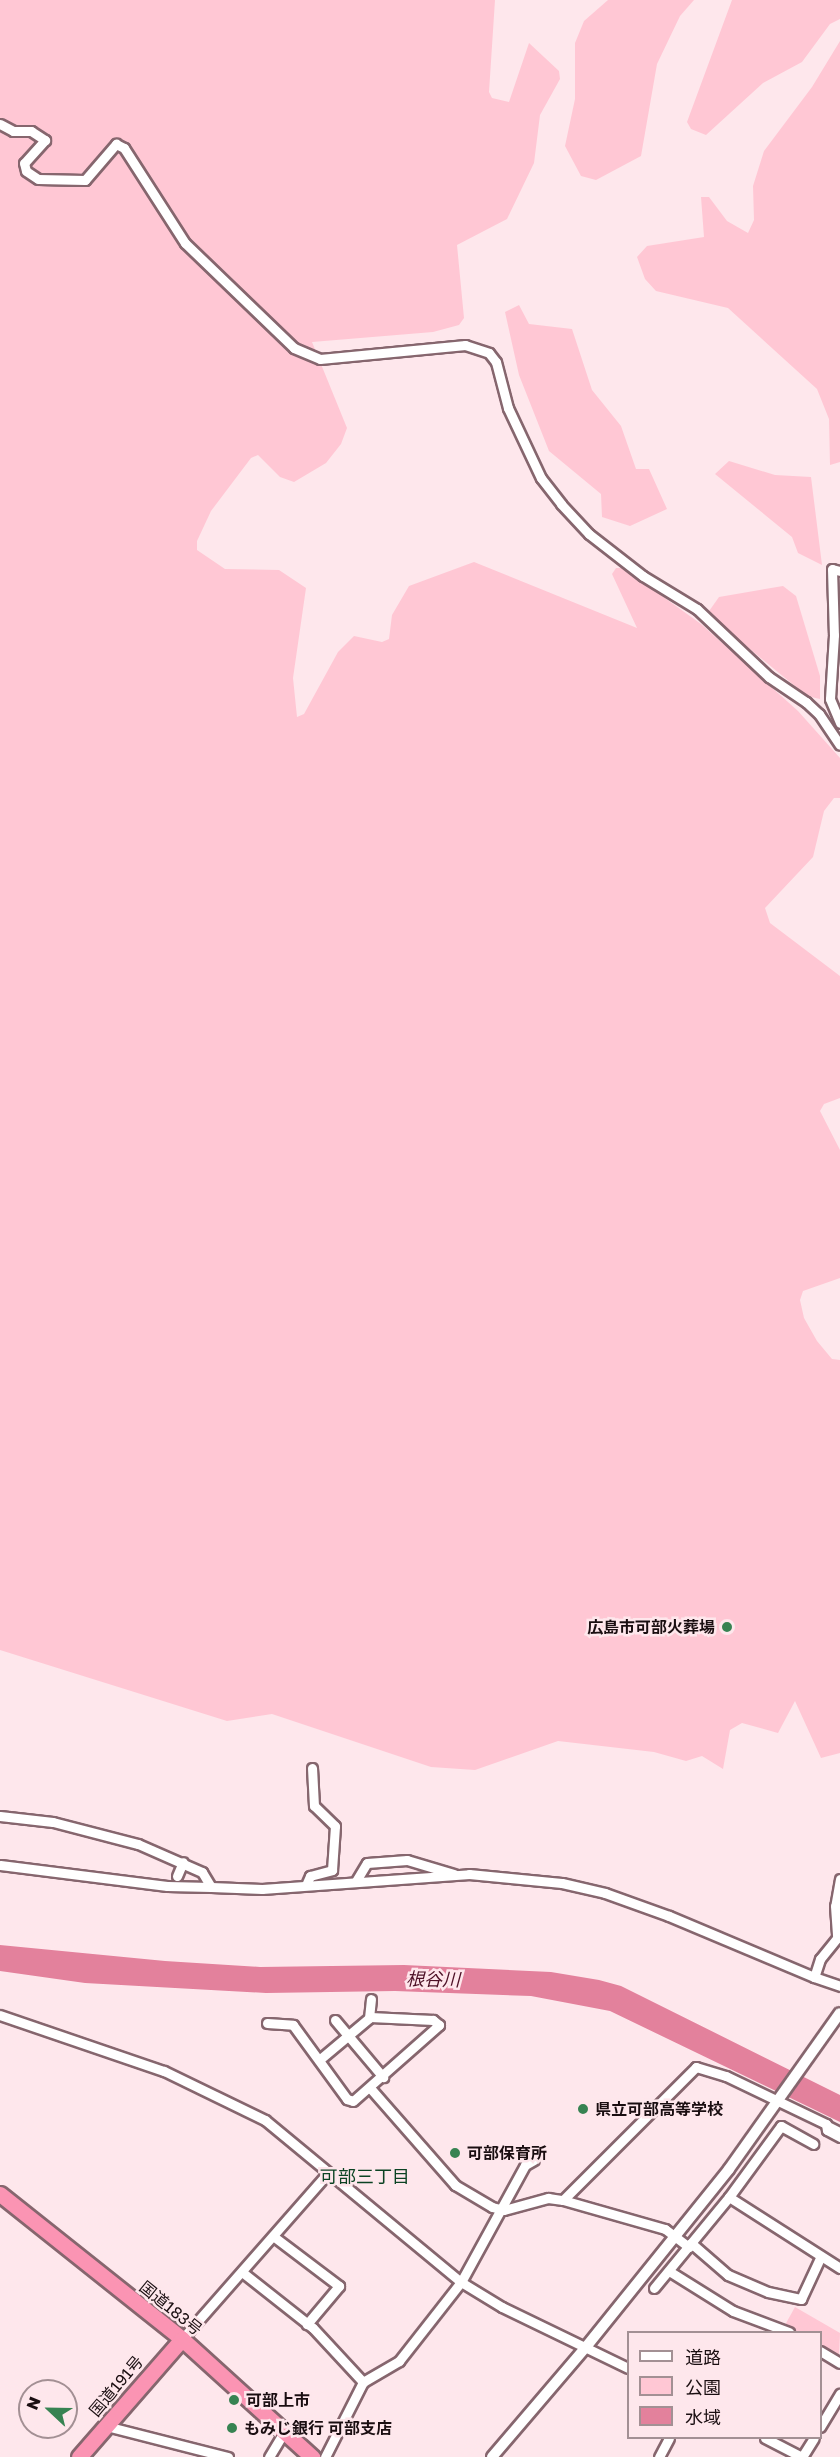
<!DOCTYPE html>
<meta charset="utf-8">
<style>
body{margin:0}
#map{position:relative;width:840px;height:2457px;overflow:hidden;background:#fee7ec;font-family:"Golos Text","Noto Sans JP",sans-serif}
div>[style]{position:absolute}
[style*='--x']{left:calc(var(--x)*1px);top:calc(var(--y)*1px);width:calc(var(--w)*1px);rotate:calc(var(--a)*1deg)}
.green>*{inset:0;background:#ffc7d4}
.water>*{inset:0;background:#e3819c}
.roads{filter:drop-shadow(2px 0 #86666e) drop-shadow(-2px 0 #86666e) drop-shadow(0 2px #86666e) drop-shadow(0 -2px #86666e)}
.pedestrian>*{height:7px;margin:-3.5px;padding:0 3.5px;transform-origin:3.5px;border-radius:3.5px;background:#fff}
.minor>*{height:9px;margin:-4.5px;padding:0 4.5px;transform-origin:4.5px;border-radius:4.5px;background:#fff}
.tertiary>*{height:10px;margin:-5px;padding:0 5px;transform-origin:5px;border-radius:5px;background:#fff}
.trunk>*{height:15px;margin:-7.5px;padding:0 7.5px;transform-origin:7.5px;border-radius:7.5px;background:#fb94b3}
.dots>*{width:16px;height:16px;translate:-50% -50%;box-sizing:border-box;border:3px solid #fee7ec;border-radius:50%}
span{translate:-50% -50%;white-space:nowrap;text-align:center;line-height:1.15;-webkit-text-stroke:5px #fee7ec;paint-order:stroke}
.poi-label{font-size:16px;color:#1a0e11;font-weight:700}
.right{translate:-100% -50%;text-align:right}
.left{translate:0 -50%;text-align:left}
.street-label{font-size:16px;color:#1a0e11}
.water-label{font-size:18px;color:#4d1026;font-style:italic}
.neighbourhood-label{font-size:18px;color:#0b4323}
.legend{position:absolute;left:627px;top:2331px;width:195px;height:108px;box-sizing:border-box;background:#fee7ec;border:2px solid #a39094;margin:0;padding:8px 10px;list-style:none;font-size:18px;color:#1a0e11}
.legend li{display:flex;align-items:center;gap:12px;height:30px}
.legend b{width:30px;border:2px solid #a39094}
.north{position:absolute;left:18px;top:2379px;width:60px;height:60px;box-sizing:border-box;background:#fee7ec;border:2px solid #a39094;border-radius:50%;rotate:292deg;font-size:16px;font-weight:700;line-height:24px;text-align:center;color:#1a0e11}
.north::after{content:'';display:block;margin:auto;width:21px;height:27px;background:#378352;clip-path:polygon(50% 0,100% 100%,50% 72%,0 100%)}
</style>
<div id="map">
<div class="green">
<i style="clip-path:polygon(0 0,495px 0,489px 92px,492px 98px,509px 102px,529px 43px,559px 71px,560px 79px,540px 115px,534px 163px,507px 219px,457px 245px,464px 318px,459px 325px,433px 332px,312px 342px,347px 428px,341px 444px,326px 463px,294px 482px,280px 477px,258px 455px,251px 458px,211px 511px,197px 541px,197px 550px,225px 569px,279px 570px,306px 588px,293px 678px,297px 717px,304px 714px,338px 652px,354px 636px,382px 642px,389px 639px,392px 615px,409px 586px,474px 562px,637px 628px,612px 574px,616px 568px,623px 568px,701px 624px,798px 711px,840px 758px,840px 798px,834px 798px,824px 811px,813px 857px,765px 908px,770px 923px,840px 976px,840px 1098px,824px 1104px,820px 1111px,840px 1150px,840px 1278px,803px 1291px,800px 1300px,804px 1318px,817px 1341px,832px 1359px,840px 1360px,840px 1753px,821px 1758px,795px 1701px,778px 1733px,742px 1723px,730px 1730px,723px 1769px,702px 1756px,686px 1761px,654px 1752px,558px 1741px,475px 1770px,431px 1767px,272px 1714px,227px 1721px,0 1650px)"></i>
<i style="clip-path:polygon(608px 0,694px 0,680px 16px,657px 64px,641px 156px,596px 180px,581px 176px,565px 146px,575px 99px,575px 43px,584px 21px)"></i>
<i style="clip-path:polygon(732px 0,840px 0,840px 19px,830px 24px,802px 62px,763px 83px,706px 135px,691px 129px,687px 122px)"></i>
<i style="clip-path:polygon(840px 41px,840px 462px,830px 465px,829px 419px,817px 389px,728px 308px,656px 291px,645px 279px,637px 257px,647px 246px,704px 237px,701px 197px,709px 197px,727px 221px,748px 233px,754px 220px,753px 186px,764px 151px,812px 87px)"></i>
<i style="clip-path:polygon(519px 305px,529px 324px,572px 329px,592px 390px,621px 426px,636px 469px,649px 469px,667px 509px,630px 526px,602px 517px,601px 494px,549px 451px,519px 375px,505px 312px)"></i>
<i style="clip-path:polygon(729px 461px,775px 475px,811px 477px,822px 565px,798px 553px,792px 537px,715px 474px)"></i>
<i style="clip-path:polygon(783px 586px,796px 596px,820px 676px,820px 699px,807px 696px,707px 614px,719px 597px)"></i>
<i style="clip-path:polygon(795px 2307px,840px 2333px,839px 2357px,821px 2346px,820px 2332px,798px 2332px,785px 2325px)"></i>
</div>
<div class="water">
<i style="clip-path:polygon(0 1945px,165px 1961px,260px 1967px,404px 1965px,551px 1972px,599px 1980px,621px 1986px,840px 2095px,840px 2122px,610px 2011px,531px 1996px,395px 1991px,266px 1993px,85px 1983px,0 1971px)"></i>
</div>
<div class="roads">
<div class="pedestrian">
<i style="--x:826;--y:2124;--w:16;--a:27"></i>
</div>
<div class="minor">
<i style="--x:0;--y:124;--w:15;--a:28"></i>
<i style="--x:13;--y:131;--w:18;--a:0"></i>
<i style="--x:31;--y:131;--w:17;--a:33"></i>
<i style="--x:45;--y:140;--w:31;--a:132"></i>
<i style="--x:24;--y:163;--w:8;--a:76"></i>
<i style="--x:26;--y:171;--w:14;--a:34"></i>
<i style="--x:38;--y:179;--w:47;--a:1.2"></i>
<i style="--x:85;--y:180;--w:48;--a:-49.3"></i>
<i style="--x:116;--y:144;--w:9;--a:27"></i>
<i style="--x:124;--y:148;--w:113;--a:57.3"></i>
<i style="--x:185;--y:243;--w:151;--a:43.9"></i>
<i style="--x:294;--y:348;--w:28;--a:23"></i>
<i style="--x:320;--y:359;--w:146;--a:-5.5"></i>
<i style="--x:465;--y:345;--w:25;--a:18"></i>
<i style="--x:489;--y:353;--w:11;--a:52"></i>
<i style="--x:496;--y:362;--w:48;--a:75.4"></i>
<i style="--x:508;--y:408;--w:77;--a:64.8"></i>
<i style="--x:541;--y:478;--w:33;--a:52"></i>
<i style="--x:561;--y:504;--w:41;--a:47"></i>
<i style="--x:589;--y:534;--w:68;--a:37.9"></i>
<i style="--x:643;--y:576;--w:63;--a:31.4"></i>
<i style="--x:697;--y:609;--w:99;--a:43.4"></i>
<i style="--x:769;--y:677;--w:45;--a:34"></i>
<i style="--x:806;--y:702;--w:18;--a:43"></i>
<i style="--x:819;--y:714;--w:37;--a:56"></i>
<i style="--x:840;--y:571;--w:8;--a:-166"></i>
<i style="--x:832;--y:569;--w:66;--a:88.3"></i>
<i style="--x:834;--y:635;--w:64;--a:93.6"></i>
<i style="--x:830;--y:699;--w:26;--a:67"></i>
<i style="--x:0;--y:1816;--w:53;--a:6.5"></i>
<i style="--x:53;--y:1822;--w:88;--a:14.5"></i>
<i style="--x:138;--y:1844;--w:70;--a:23.6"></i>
<i style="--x:202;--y:1872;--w:17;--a:59"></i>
<i style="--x:211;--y:1887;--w:44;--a:-178.7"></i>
<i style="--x:167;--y:1886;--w:168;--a:-172.8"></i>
<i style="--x:177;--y:1876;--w:15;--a:-67"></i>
<i style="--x:840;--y:1879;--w:27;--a:100"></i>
<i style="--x:835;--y:1906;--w:32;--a:86"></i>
<i style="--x:837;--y:1938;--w:27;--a:129"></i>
<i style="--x:820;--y:1959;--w:19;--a:108"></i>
<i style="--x:814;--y:1977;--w:28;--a:19"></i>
<i style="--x:356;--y:1881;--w:21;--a:-59"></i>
<i style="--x:367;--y:1863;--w:40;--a:-4.3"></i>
<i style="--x:407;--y:1860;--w:49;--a:16.6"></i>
<i style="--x:306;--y:1885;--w:10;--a:-66"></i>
<i style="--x:310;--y:1876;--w:23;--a:-15"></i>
<i style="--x:332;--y:1870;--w:44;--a:-86.1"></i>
<i style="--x:335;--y:1826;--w:29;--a:-136"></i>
<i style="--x:314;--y:1806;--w:38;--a:-93"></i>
<i style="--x:211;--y:1887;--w:51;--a:2.2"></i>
<i style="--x:262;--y:1889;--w:208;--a:-4.1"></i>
<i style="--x:469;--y:1874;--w:93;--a:5.5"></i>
<i style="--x:562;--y:1883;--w:44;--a:13.1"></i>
<i style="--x:605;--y:1893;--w:68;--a:19.8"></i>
<i style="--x:669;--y:1916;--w:157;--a:22.8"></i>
<i style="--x:0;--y:2015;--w:173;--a:18.9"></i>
<i style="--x:164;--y:2071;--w:112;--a:25.9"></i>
<i style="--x:265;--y:2120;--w:254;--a:39.6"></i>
<i style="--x:461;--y:2282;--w:48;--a:31.4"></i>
<i style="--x:502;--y:2307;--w:140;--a:25.8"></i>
<i style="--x:335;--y:2020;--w:75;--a:49.9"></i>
<i style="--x:267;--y:2023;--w:26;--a:4"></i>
<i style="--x:293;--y:2025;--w:92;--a:53.9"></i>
<i style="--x:347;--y:2099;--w:6;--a:18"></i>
<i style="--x:353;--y:2101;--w:115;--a:-41.5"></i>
<i style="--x:439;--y:2025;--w:8;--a:-140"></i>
<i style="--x:433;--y:2020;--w:63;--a:-177.3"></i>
<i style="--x:319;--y:2060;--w:65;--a:-40"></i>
<i style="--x:369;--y:2018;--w:19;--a:-84"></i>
<i style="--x:371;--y:2089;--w:128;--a:48.8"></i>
<i style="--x:455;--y:2185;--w:43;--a:30.7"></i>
<i style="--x:492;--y:2207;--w:12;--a:14"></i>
<i style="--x:504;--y:2210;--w:46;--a:-15.3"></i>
<i style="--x:548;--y:2198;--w:15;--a:8"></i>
<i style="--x:563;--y:2200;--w:106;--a:15.9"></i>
<i style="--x:665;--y:2229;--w:30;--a:37"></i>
<i style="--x:729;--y:2197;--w:132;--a:32.6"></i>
<i style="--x:563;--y:2200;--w:188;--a:-45"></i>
<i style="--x:696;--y:2067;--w:31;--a:17"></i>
<i style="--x:726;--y:2076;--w:111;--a:25.6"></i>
<i style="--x:826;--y:2124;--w:6;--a:81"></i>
<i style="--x:827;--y:2130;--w:15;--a:28"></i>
<i style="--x:273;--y:2236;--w:83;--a:37.1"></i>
<i style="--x:339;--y:2286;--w:50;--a:130.1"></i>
<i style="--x:691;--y:2243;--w:49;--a:40.9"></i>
<i style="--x:728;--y:2275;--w:43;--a:23"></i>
<i style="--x:768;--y:2292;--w:34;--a:12"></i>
<i style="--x:801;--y:2299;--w:47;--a:-65.1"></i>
<i style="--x:669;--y:2271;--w:75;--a:32"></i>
<i style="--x:733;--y:2311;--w:60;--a:20.6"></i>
<i style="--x:242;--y:2272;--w:90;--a:38.3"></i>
<i style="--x:313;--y:2328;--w:74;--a:47.2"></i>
<i style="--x:363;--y:2382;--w:84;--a:116.9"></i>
<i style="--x:654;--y:2288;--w:118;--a:-50.5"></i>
<i style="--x:729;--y:2197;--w:88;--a:-53.8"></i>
<i style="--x:781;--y:2126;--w:37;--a:29"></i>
<i style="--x:182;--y:2339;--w:220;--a:-48.7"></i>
<i style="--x:820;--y:2351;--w:23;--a:31"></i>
<i style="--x:363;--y:2382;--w:42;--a:-30.3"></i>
<i style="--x:399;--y:2361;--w:100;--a:-51.9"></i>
<i style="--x:461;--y:2282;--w:133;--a:-61.3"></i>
<i style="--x:525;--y:2165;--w:10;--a:-29"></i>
<i style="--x:106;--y:2426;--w:126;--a:14.3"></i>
<i style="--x:820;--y:2427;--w:39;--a:-59"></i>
<i style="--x:765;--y:2438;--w:42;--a:27.2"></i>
<i style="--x:269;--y:2457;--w:29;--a:-59"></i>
<i style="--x:659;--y:2457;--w:21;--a:-62"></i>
<i style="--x:802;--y:2457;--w:22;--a:-58"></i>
</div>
<div class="tertiary">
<i style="--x:492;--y:2457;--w:145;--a:-49.5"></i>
<i style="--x:586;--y:2347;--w:228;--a:-51.2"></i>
<i style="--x:729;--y:2169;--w:191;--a:-54.6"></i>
</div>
<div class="trunk">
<i style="--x:0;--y:2194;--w:233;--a:38.5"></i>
<i style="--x:182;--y:2339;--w:176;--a:42.2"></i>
<i style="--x:79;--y:2457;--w:157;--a:-48.9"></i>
</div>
</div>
<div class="dots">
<i style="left:727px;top:1627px;background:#378352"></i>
<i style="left:583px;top:2109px;background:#378352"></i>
<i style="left:455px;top:2153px;background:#378352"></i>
<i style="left:234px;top:2400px;background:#378352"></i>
<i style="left:232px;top:2428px;background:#378352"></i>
</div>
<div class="poi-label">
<span class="right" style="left:715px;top:1627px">広島市可部火葬場</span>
<span class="left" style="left:595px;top:2109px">県立可部高等学校</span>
<span class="left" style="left:467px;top:2153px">可部保育所</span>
<span class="left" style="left:246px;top:2400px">可部上市</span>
<span class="left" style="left:244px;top:2428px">もみじ銀行 可部支店</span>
</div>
<div class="street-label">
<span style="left:171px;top:2308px;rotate:39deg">国道183号</span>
<span style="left:116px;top:2386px;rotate:-50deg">国道191号</span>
</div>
<div class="water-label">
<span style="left:433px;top:1979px;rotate:1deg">根谷川</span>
</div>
<div class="neighbourhood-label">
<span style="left:365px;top:2176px">可部三丁目</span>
</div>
<ul class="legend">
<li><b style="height:8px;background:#fff"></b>道路</li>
<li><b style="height:16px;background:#ffc7d4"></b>公園</li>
<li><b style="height:16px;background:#e3819c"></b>水域</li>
</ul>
<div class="north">N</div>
</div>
